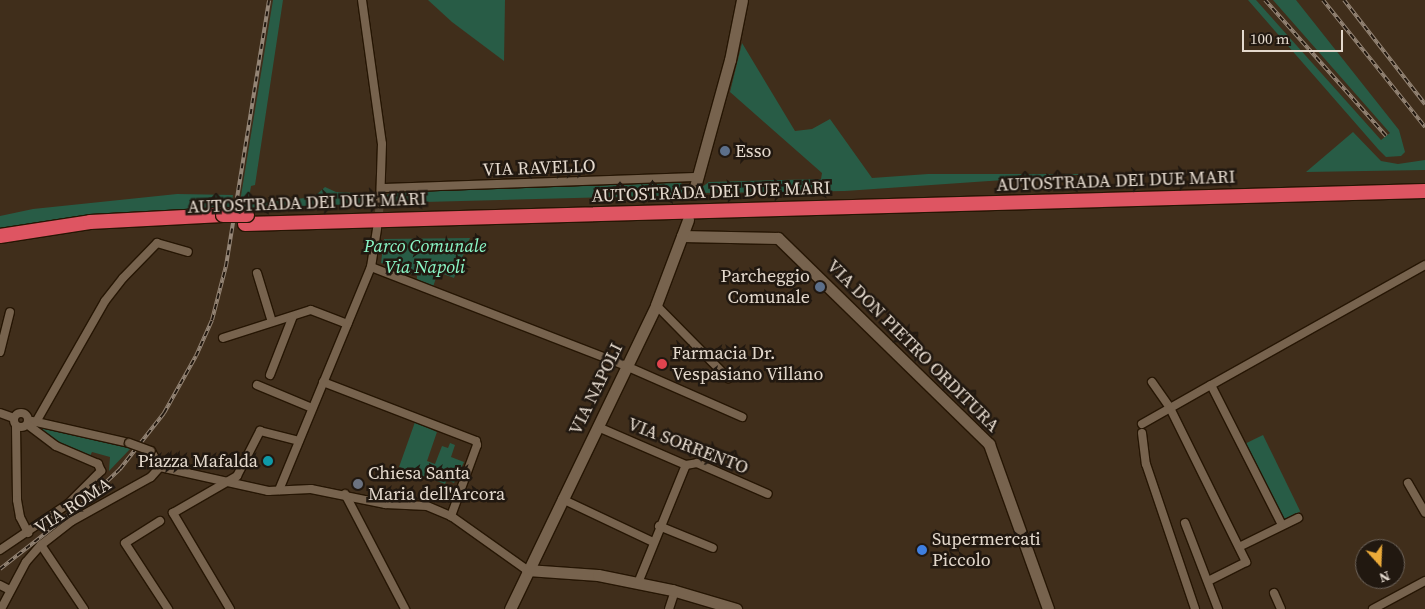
<!DOCTYPE html>
<style>
body{margin:0}
#map{position:relative;width:1425px;height:609px;overflow:hidden;background:#402e1b;font-family:"Source Serif 4",serif}
div>[style]{position:absolute}
[style*='--x']{left:calc(var(--x)*1px);top:calc(var(--y)*1px);width:calc(var(--w)*1px);rotate:calc(var(--a)*1deg)}
.green>*{inset:0;background:#285c46;transform-origin:0 0}
.street-tunnel>*{height:8px;margin-top:-4px;transform-origin:0;background:repeating-linear-gradient(90deg,#594836 0 8px,transparent 0 12px)}
.roads{filter:drop-shadow(1px 0 #261604) drop-shadow(-1px 0 #261604) drop-shadow(0 1px #261604) drop-shadow(0 -1px #261604)}
.street>*{height:8px;margin:-4px;padding:0 4px;transform-origin:4px;border-radius:4px;background:#77634e}
.street>.ring{margin:-4px;padding:0;box-sizing:content-box;background:none;border:8px solid #77634e;border-radius:50%}
.secondary>*{height:11px;margin:-5.5px;padding:0 5.5px;transform-origin:5.5px;border-radius:5.5px;background:#77634e}
.highway>*{height:14px;margin:-7px;padding:0 7px;transform-origin:7px;border-radius:7px;background:#de5562}
.rail>*{height:4px;margin-top:-2px;transform-origin:0;background:repeating-linear-gradient(90deg,#211810 0 5.5px,#948576 0 11px);box-sizing:border-box;border-block:1px solid #948576}
.bridges{filter:drop-shadow(1px 0 #261604) drop-shadow(-1px 0 #261604) drop-shadow(0 1px #261604) drop-shadow(0 -1px #261604)}
.street-bridge>*{height:8px;margin:-4px;padding:0 4px;transform-origin:4px;border-radius:4px;background:#77634e}
.highway-bridge>*{height:14px;margin:-7px;padding:0 7px;transform-origin:7px;border-radius:7px;background:#de5562}
.dots>*{width:14px;height:14px;translate:-50% -50%;box-sizing:border-box;border:2px solid #211810;border-radius:50%}
span{translate:-50% -50%;white-space:nowrap;text-align:center;line-height:1.15;-webkit-text-stroke:5px #211810;paint-order:stroke}
.poi-label{font-size:18px;color:#e4d9cd}
.left{translate:0 -50%;text-align:left}
.right{translate:-100% -50%;text-align:right}
.street-label{font-size:18px;color:#e4d9cd}
.park-label{font-size:18px;color:#8af7c7;font-style:italic}
.north{position:absolute;left:1355px;top:539px;width:50px;height:50px;box-sizing:border-box;background:#211810;border:1px solid #6f655c;border-radius:50%;rotate:160deg;font-size:14px;font-weight:700;line-height:20px;text-align:center;color:#e4d9cd}
.north::after{content:'';display:block;margin:auto;width:18px;height:22px;background:#ebaa39;clip-path:polygon(50% 0,100% 100%,50% 72%,0 100%)}
.scale{position:absolute;left:1242px;top:30px;width:101px;height:22px;box-sizing:border-box;border:2px solid #e4d9cd;border-top:0;padding-left:6px;font-size:15px;line-height:18px;white-space:nowrap;color:#e4d9cd;-webkit-text-stroke:4px #211810;paint-order:stroke}
</style>
<div id="map">
<div class="green">
<i style="clip-path:polygon(273px 0,283px 0,255px 185px,251px 186px,250px 192px,252px 204px,314px 197px,325px 187px,336px 192px,375px 194px,375px 204px,239px 208px)"></i>
<i style="clip-path:polygon(428px 0,505px 0,504px 61px,452px 22px)"></i>
<i style="clip-path:polygon(1248px 0,1256px 0,1381px 140px,1390px 133px,1273px 0,1296px 0,1399px 130px,1405px 152px,1401px 156px,1386px 157px,1378px 149px)"></i>
<i style="clip-path:polygon(742px 43px,795px 131px,812px 129px,830px 119px,872px 178px,928px 174px,1090px 174px,845px 191px,701px 193px,702px 187px,709px 182px,821px 179px,822px 173px,730px 92px)"></i>
<i style="clip-path:polygon(1353px 132px,1381px 161px,1398px 164px,1425px 160px,1425px 170px,1306px 172px)"></i>
<i style="clip-path:polygon(681px 183px,689px 195px,386px 203px,387px 195px,392px 192px)"></i>
<i style="clip-path:polygon(177px 194px,233px 195px,231px 207px,89px 216px,0 229px,0 216px,33px 209px)"></i>
<i style="clip-path:polygon(470px 238px,454px 278px,438px 272px,433px 287px,417px 281px,417px 276px,381px 263px,384px 239px)"></i>
<i style="clip-path:polygon(415px 422px,437px 432px,427px 461px,435px 464px,442px 446px,448px 448px,450px 443px,455px 445px,451px 457px,464px 462px,454px 483px,447px 480px,445px 484px,399px 467px)"></i>
<i style="clip-path:polygon(36px 425px,53px 428px,131px 448px,109px 471px,110px 457px,92px 452px,89px 458px,51px 440px)"></i>
<i style="left:1263px;top:435px;width:85px;height:20px;rotate:64deg"></i>
</div>
<div class="street-tunnel">
<i style="--x:378;--y:224;--w:21;--a:-85"></i>
</div>
<div class="roads">
<div class="street">
<i style="--x:362;--y:0;--w:145;--a:82.1"></i>
<i style="--x:382;--y:144;--w:59;--a:91.9"></i>
<i style="--x:381;--y:188;--w:317;--a:-2"></i>
<i style="--x:371;--y:267;--w:274;--a:21.2"></i>
<i style="--x:626;--y:366;--w:127;--a:23.7"></i>
<i style="--x:257;--y:273;--w:51;--a:73"></i>
<i style="--x:656;--y:305;--w:103;--a:45.4"></i>
<i style="--x:223;--y:338;--w:92;--a:-17.7"></i>
<i style="--x:311;--y:310;--w:39;--a:21"></i>
<i style="--x:0;--y:352;--w:41;--a:-76"></i>
<i style="--x:270;--y:375;--w:63;--a:-68.7"></i>
<i style="--x:323;--y:382;--w:164;--a:21.1"></i>
<i style="--x:476;--y:441;--w:4;--a:76"></i>
<i style="--x:477;--y:445;--w:76;--a:110.1"></i>
<i style="--x:1152;--y:382;--w:32;--a:55"></i>
<i style="--x:1170;--y:408;--w:172;--a:63.7"></i>
<i style="--x:1246;--y:562;--w:42;--a:153.4"></i>
<i style="--x:257;--y:385;--w:60;--a:22.7"></i>
<i style="--x:1211;--y:385;--w:245;--a:-29.3"></i>
<i class="ring" style="left:14px;top:413px;width:6px;height:6px"></i>
<i style="--x:0;--y:413;--w:15;--a:20"></i>
<i style="--x:32;--y:421;--w:99;--a:12.8"></i>
<i style="--x:36;--y:422;--w:139;--a:-60.3"></i>
<i style="--x:105;--y:301;--w:29;--a:-52"></i>
<i style="--x:123;--y:278;--w:49;--a:-45.8"></i>
<i style="--x:157;--y:243;--w:32;--a:16"></i>
<i style="--x:1142;--y:424;--w:79;--a:-29.5"></i>
<i style="--x:1211;--y:385;--w:157;--a:63.1"></i>
<i style="--x:16;--y:426;--w:74;--a:89.2"></i>
<i style="--x:17;--y:500;--w:17;--a:80"></i>
<i style="--x:20;--y:517;--w:18;--a:63"></i>
<i style="--x:598;--y:427;--w:96;--a:23.4"></i>
<i style="--x:686;--y:465;--w:11;--a:-10"></i>
<i style="--x:697;--y:463;--w:77;--a:23.6"></i>
<i style="--x:1142;--y:433;--w:31;--a:83"></i>
<i style="--x:1146;--y:464;--w:153;--a:71.3"></i>
<i style="--x:151;--y:451;--w:18;--a:61"></i>
<i style="--x:160;--y:467;--w:111;--a:12.5"></i>
<i style="--x:268;--y:491;--w:43;--a:-2.7"></i>
<i style="--x:311;--y:489;--w:76;--a:11.5"></i>
<i style="--x:385;--y:504;--w:42;--a:2.7"></i>
<i style="--x:427;--y:506;--w:26;--a:23"></i>
<i style="--x:451;--y:516;--w:93;--a:35.4"></i>
<i style="--x:1408;--y:483;--w:34;--a:60"></i>
<i style="--x:279;--y:490;--w:241;--a:-67.6"></i>
<i style="--x:371;--y:267;--w:39;--a:-81"></i>
<i style="--x:345;--y:494;--w:130;--a:62.4"></i>
<i style="--x:562;--y:499;--w:101;--a:25.3"></i>
<i style="--x:160;--y:521;--w:41;--a:147.8"></i>
<i style="--x:125;--y:543;--w:79;--a:56.9"></i>
<i style="--x:1185;--y:523;--w:92;--a:69"></i>
<i style="--x:659;--y:526;--w:58;--a:22.2"></i>
<i style="--x:41;--y:545;--w:77;--a:56.1"></i>
<i style="--x:1239;--y:547;--w:66;--a:-26.2"></i>
<i style="--x:0;--y:550;--w:82;--a:-34.1"></i>
<i style="--x:68;--y:504;--w:47;--a:-45"></i>
<i style="--x:101;--y:471;--w:8;--a:-113"></i>
<i style="--x:98;--y:464;--w:46;--a:-156.8"></i>
<i style="--x:56;--y:446;--w:36;--a:-143"></i>
<i style="--x:638;--y:583;--w:127;--a:-67.9"></i>
<i style="--x:0;--y:585;--w:11;--a:27"></i>
<i style="--x:1274;--y:593;--w:17;--a:66"></i>
<i style="--x:1;--y:609;--w:53;--a:-62"></i>
<i style="--x:26;--y:562;--w:23;--a:-49"></i>
<i style="--x:41;--y:545;--w:39;--a:-38"></i>
<i style="--x:72;--y:521;--w:90;--a:-29.1"></i>
<i style="--x:151;--y:477;--w:13;--a:-48"></i>
<i style="--x:230;--y:609;--w:112;--a:-120.7"></i>
<i style="--x:173;--y:513;--w:74;--a:-30"></i>
<i style="--x:237;--y:476;--w:51;--a:-62.9"></i>
<i style="--x:260;--y:431;--w:40;--a:14.4"></i>
<i style="--x:669;--y:609;--w:19;--a:-72"></i>
<i style="--x:1373;--y:609;--w:59;--a:-28.3"></i>
</div>
<div class="secondary">
<i style="--x:693;--y:194;--w:139;--a:-74.6"></i>
<i style="--x:730;--y:60;--w:61;--a:-78.7"></i>
<i style="--x:682;--y:236;--w:96;--a:1.2"></i>
<i style="--x:778;--y:238;--w:295;--a:44.3"></i>
<i style="--x:989;--y:444;--w:175;--a:70.3"></i>
<i style="--x:527;--y:570;--w:71;--a:4"></i>
<i style="--x:598;--y:575;--w:76;--a:11.5"></i>
<i style="--x:672;--y:590;--w:67;--a:16.5"></i>
<i style="--x:510;--y:609;--w:337;--a:-64.3"></i>
<i style="--x:656;--y:305;--w:91;--a:-69.4"></i>
</div>
<div class="highway">
<i style="--x:245;--y:224;--w:1180;--a:-1.6"></i>
<i style="--x:0;--y:236;--w:91;--a:-8.8"></i>
<i style="--x:90;--y:222;--w:133;--a:-3"></i>
</div>
</div>
<div class="rail">
<i style="--x:1265;--y:0;--w:182;--a:48.3"></i>
<i style="--x:1323;--y:0;--w:163;--a:51.2"></i>
<i style="--x:1344;--y:0;--w:132;--a:52.1"></i>
<i style="--x:0;--y:569;--w:107;--a:-38.2"></i>
<i style="--x:84;--y:503;--w:50;--a:-43.4"></i>
<i style="--x:120;--y:469;--w:71;--a:-51.8"></i>
<i style="--x:164;--y:413;--w:65;--a:-60.7"></i>
<i style="--x:196;--y:356;--w:39;--a:-66"></i>
<i style="--x:212;--y:320;--w:56;--a:-75.5"></i>
<i style="--x:226;--y:266;--w:269;--a:-80.8"></i>
</div>
<div class="bridges">
<div class="street-bridge">
<i style="--x:129;--y:443;--w:23;--a:20"></i>
</div>
<div class="highway-bridge">
<i style="--x:223;--y:215;--w:24;--a:0"></i>
</div>
</div>
<div class="dots">
<i style="left:725px;top:151px;background:#5c6f8a"></i>
<i style="left:820px;top:287px;background:#5c6f8a"></i>
<i style="left:662px;top:364px;background:#e0444e"></i>
<i style="left:268px;top:461px;background:#0f9aa8"></i>
<i style="left:358px;top:484px;background:#6b7280"></i>
<i style="left:922px;top:550px;background:#3f7fe0"></i>
</div>
<div class="poi-label">
<span class="left" style="left:735px;top:151px">Esso</span>
<span class="right" style="left:810px;top:287px">Parcheggio<br>Comunale</span>
<span class="left" style="left:672px;top:364px">Farmacia Dr.<br>Vespasiano Villano</span>
<span class="right" style="left:258px;top:461px">Piazza Mafalda</span>
<span class="left" style="left:368px;top:484px">Chiesa Santa<br>Maria dell'Arcora</span>
<span class="left" style="left:932px;top:550px">Supermercati<br>Piccolo</span>
</div>
<div class="street-label">
<span style="left:539px;top:168px;rotate:-2deg">VIA RAVELLO</span>
<span style="left:1116px;top:181px;rotate:-2deg">AUTOSTRADA DEI DUE MARI</span>
<span style="left:711px;top:192px;rotate:-2deg">AUTOSTRADA DEI DUE MARI</span>
<span style="left:307px;top:203px;rotate:-2deg">AUTOSTRADA DEI DUE MARI</span>
<span style="left:913px;top:346px;rotate:45deg">VIA DON PIETRO ORDITURA</span>
<span style="left:596px;top:389px;rotate:-64deg">VIA NAPOLI</span>
<span style="left:688px;top:446px;rotate:21deg">VIA SORRENTO</span>
<span style="left:73px;top:506px;rotate:-33deg">VIA ROMA</span>
</div>
<div class="park-label">
<span style="left:425px;top:257px">Parco Comunale<br>Via Napoli</span>
</div>
<div class="north">N</div>
<div class="scale">100 m</div>
</div>
